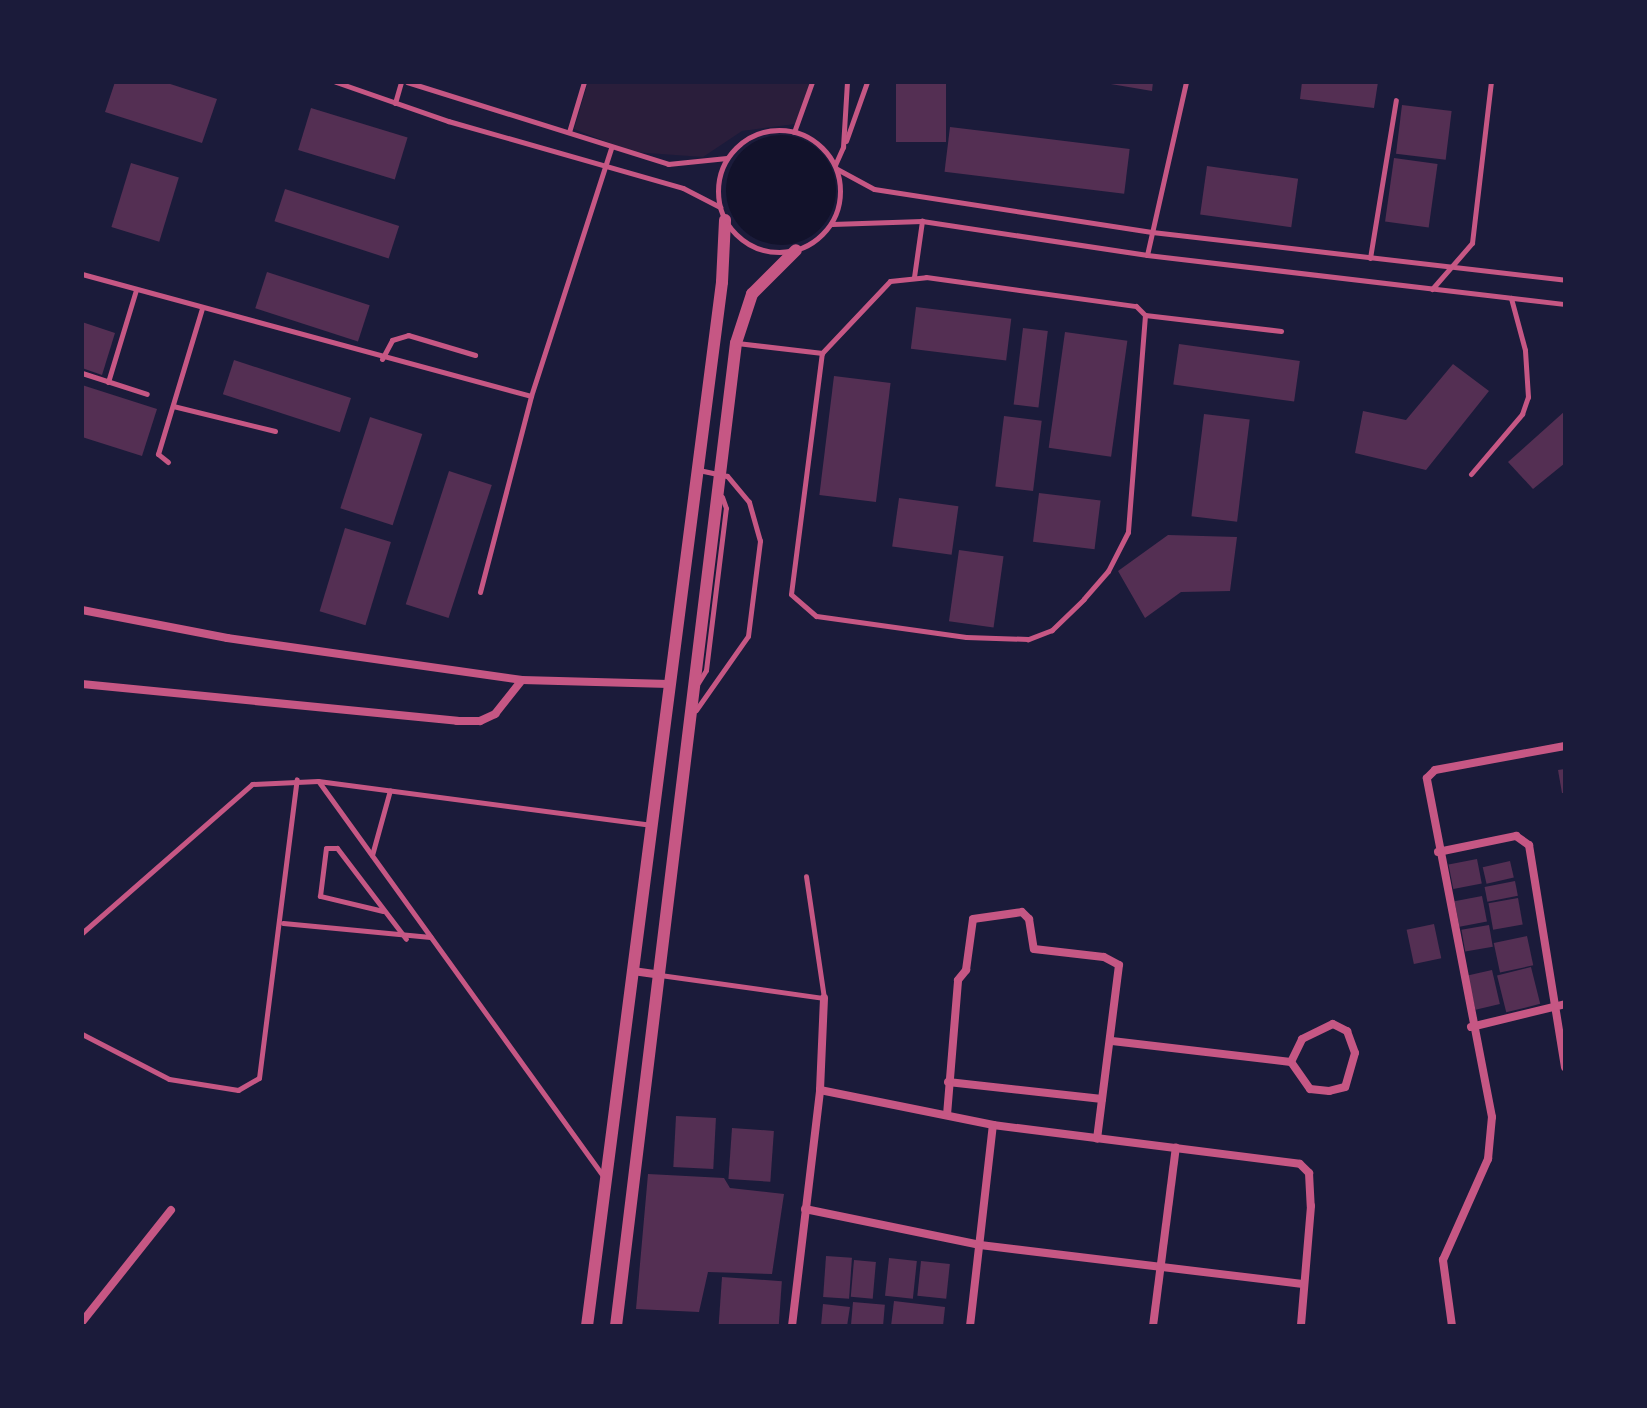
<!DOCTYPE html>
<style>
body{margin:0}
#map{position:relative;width:1647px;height:1408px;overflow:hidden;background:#1b1b3a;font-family:"IBM Plex Sans",sans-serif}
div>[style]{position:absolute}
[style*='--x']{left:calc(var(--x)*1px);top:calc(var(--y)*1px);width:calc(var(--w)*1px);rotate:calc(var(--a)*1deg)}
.green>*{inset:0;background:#2a1e3b}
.water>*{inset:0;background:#12122b}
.round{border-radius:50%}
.building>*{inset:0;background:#542f53;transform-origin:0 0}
.service>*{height:5px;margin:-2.5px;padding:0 2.5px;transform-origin:2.5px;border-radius:2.5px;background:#c65784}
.service>.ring{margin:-2.5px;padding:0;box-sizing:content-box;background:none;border:5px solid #c65784;border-radius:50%}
.minor>*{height:8px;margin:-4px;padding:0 4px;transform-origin:4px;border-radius:4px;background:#c65784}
.tertiary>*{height:12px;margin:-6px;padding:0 6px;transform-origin:6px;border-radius:6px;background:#c65784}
span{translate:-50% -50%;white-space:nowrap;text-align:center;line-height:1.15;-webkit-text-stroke:8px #1b1b3a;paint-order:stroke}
.frame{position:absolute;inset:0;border:84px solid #1b1b3a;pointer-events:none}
</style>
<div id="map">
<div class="green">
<i style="clip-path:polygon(588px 82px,811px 82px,795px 124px,742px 131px,703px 157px,633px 152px,574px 129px)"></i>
</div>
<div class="water">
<i class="round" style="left:726px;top:135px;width:110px;height:110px"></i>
</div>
<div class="building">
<i style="clip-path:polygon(115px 82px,164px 82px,217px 99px,202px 143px,105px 112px)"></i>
<i style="left:896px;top:82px;width:50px;height:60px"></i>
<i style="clip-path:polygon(1099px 82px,1153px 82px,1152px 91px)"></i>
<i style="clip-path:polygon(1302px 82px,1378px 82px,1374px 108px,1300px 99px)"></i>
<i style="left:1402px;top:105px;width:50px;height:49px;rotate:7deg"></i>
<i style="left:311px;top:108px;width:101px;height:44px;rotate:17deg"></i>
<i style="left:950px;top:127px;width:181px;height:45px;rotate:7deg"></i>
<i style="left:1394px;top:158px;width:44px;height:64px;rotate:8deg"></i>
<i style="left:131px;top:163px;width:50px;height:67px;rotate:17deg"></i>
<i style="left:1207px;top:166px;width:92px;height:49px;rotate:8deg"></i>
<i style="left:285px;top:189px;width:120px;height:34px;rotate:18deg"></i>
<i style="left:267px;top:272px;width:108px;height:38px;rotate:18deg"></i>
<i style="left:916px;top:307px;width:96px;height:42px;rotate:7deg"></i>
<i style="clip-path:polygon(82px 322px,115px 333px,102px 375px,82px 368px)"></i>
<i style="left:1023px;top:328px;width:25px;height:77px;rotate:7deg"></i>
<i style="left:1065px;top:332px;width:63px;height:117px;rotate:8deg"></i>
<i style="left:1179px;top:344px;width:122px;height:41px;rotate:8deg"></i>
<i style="left:234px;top:360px;width:123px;height:36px;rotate:18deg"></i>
<i style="clip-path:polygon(1453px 364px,1489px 391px,1426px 470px,1355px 453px,1363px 411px,1406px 420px)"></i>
<i style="left:834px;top:376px;width:57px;height:120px;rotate:7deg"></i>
<i style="clip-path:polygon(82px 385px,157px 409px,142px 456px,82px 437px)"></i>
<i style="clip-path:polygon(1565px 411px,1565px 463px,1533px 489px,1508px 462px)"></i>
<i style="left:1204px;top:414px;width:46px;height:103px;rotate:7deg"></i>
<i style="left:1004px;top:416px;width:38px;height:71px;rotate:7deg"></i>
<i style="left:370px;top:417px;width:55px;height:96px;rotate:18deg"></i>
<i style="left:449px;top:471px;width:45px;height:140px;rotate:18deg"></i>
<i style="left:1039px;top:493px;width:62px;height:49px;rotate:7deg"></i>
<i style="left:899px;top:498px;width:60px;height:49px;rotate:8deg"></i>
<i style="left:345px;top:528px;width:48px;height:87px;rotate:17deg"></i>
<i style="clip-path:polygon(1168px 535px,1237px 537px,1230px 591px,1181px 592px,1145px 618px,1118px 571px)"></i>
<i style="left:959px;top:550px;width:45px;height:72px;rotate:8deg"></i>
<i style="clip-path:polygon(1565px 769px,1565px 793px,1562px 793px,1558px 770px)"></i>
<i style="left:1477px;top:859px;width:25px;height:29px;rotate:79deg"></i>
<i style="left:1510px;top:861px;width:17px;height:28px;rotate:77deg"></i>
<i style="left:1515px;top:881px;width:15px;height:31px;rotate:79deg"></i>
<i style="left:1482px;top:896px;width:26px;height:28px;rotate:79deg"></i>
<i style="left:1518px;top:898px;width:27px;height:30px;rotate:80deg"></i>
<i style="left:1434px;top:924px;width:35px;height:28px;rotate:78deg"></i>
<i style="left:1489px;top:925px;width:22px;height:28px;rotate:80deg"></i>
<i style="left:1527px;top:936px;width:30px;height:34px;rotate:78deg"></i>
<i style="left:1531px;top:967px;width:38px;height:35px;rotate:76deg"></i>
<i style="left:1492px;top:970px;width:35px;height:25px;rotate:77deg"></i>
<i style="left:676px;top:1116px;width:40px;height:51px;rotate:3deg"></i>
<i style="left:732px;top:1128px;width:42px;height:51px;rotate:4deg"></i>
<i style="clip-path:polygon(648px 1174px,724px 1178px,730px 1188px,784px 1194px,772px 1274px,708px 1272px,699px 1312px,636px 1309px)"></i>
<i style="left:826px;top:1256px;width:26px;height:41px;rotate:4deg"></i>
<i style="left:889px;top:1258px;width:28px;height:38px;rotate:6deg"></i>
<i style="left:854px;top:1260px;width:22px;height:37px;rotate:5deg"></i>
<i style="left:921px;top:1261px;width:29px;height:35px;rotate:6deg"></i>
<i style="left:722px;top:1277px;width:60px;height:49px;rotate:4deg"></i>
<i style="clip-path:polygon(894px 1301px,945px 1307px,943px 1326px,891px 1326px)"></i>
<i style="left:853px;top:1302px;width:32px;height:24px;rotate:5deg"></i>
<i style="clip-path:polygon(823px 1304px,850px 1307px,847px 1326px,821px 1326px)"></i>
</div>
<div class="service">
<i style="--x:336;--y:82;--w:119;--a:19.2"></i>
<i style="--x:448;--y:121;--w:244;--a:15.9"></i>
<i style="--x:683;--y:188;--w:42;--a:27.2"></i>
<i style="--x:407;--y:82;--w:274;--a:17.4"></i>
<i style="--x:668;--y:164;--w:59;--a:-5.8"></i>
<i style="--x:395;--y:103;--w:22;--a:-74"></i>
<i class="ring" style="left:718px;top:130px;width:117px;height:117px"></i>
<i style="--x:569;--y:132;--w:52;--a:-73.3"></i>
<i style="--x:794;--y:132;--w:53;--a:-70.2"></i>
<i style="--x:846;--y:141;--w:63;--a:-70.4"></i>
<i style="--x:835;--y:165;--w:20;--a:-66"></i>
<i style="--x:843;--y:147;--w:65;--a:-86.5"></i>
<i style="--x:837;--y:169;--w:42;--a:28.4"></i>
<i style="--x:874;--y:189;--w:281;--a:8.8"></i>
<i style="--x:1152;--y:232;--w:416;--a:6.6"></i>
<i style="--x:832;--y:224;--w:90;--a:-1.9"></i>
<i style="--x:922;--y:221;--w:228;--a:8.6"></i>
<i style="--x:1147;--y:255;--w:421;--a:6.7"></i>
<i style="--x:1147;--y:255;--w:177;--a:-77.3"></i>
<i style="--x:1370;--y:258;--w:160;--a:-80.7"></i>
<i style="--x:82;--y:274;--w:465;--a:15.2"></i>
<i style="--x:531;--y:396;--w:261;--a:-72.1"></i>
<i style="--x:914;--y:277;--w:57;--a:-81.9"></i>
<i style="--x:926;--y:277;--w:212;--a:7.9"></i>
<i style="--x:1136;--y:306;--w:13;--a:45"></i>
<i style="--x:1145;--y:315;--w:218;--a:94.5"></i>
<i style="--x:1128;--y:532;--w:44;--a:117.1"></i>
<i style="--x:1108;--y:571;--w:37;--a:131"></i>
<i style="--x:1084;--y:599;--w:45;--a:135.9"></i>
<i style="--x:1052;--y:630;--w:26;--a:159"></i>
<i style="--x:1028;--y:639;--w:62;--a:-178.2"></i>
<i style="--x:966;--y:637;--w:151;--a:-172"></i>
<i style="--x:816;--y:616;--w:33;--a:-139"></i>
<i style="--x:791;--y:594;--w:243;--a:-82.7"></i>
<i style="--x:822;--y:353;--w:99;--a:-46.6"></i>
<i style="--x:890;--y:281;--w:36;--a:-6"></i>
<i style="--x:1432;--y:289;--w:61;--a:-49"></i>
<i style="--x:1472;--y:243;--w:162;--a:-83.3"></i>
<i style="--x:1145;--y:315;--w:137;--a:6.7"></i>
<i style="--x:737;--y:343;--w:86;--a:6.7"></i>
<i style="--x:382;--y:359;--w:21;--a:-62"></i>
<i style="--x:392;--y:340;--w:17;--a:-17"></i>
<i style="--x:408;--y:335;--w:70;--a:16.6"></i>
<i style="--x:82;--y:373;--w:68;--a:17.9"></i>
<i style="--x:108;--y:382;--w:96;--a:-73.1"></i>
<i style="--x:173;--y:406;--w:105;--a:13.8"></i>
<i style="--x:168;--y:462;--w:13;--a:-141"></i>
<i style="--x:158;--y:454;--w:152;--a:-73.2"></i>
<i style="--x:1471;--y:474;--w:79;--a:-49.6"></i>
<i style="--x:1522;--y:414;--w:18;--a:-71"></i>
<i style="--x:1528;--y:397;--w:47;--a:-93.7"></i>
<i style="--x:1525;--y:350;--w:54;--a:-105.1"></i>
<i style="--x:480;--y:592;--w:203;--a:-75.4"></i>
<i style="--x:698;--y:683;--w:15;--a:-58"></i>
<i style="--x:706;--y:670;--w:163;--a:-83"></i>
<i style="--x:726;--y:508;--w:12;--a:-110"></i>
<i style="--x:696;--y:710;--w:90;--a:-54.9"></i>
<i style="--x:748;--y:636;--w:96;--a:-82.8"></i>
<i style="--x:760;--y:541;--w:41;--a:-105.8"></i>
<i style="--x:749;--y:502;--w:34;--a:-130"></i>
<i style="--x:727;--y:476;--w:29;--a:-168"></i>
<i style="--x:319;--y:782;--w:486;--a:54.2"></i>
<i style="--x:372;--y:855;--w:67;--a:-74.5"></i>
<i style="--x:383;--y:911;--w:65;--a:-166.6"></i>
<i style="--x:320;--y:896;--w:48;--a:-82.9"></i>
<i style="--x:326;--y:848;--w:11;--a:0"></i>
<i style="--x:337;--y:848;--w:114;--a:52.8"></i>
<i style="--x:283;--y:923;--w:148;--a:5.4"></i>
<i style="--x:82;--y:933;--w:226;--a:-41.2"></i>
<i style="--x:252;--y:784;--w:66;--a:-2.6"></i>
<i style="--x:318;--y:781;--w:335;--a:7.5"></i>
<i style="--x:660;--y:975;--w:166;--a:8"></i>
<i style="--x:824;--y:998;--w:123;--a:-98.4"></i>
<i style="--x:82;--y:1034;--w:98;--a:27.3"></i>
<i style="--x:169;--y:1079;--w:70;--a:9.1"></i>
<i style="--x:238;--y:1090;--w:24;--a:-30"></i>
<i style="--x:259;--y:1078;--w:301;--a:-82.8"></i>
</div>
<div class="minor">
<i style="--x:82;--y:610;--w:148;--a:10.9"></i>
<i style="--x:227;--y:638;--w:298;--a:8.1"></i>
<i style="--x:522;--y:680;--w:147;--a:1.6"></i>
<i style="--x:82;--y:684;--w:377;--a:5.6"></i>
<i style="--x:457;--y:721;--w:23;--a:0"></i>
<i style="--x:480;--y:721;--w:17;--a:-25"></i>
<i style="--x:495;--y:714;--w:43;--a:-51.5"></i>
<i style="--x:1438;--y:852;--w:80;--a:-11.6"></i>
<i style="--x:1516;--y:836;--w:16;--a:35"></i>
<i style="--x:1529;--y:845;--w:225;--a:80.8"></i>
<i style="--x:633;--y:971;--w:27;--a:8"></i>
<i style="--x:1471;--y:1027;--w:97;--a:-13.7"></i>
<i style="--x:1112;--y:1041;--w:180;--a:6.7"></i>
<i style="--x:1291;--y:1062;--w:25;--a:-64"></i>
<i style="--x:1302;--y:1039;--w:34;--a:-26"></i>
<i style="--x:1333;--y:1024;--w:16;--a:27"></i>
<i style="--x:1347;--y:1031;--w:23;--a:70"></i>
<i style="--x:1355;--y:1053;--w:35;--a:106"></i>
<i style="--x:1345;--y:1087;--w:16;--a:166"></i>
<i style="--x:1329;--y:1091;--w:19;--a:-174"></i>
<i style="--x:1310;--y:1089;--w:33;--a:-125"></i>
<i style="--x:948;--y:1082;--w:155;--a:6.3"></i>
<i style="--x:820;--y:1090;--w:177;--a:11.4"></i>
<i style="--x:993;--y:1125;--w:309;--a:7.2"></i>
<i style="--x:1300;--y:1164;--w:13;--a:45"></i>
<i style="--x:1309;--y:1173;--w:33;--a:87"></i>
<i style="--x:1311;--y:1206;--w:120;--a:94.8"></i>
<i style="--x:947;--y:1115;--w:135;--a:-85.3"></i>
<i style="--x:958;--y:980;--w:13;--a:-51"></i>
<i style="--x:966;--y:970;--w:51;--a:-82.2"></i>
<i style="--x:973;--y:919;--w:49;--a:-8.1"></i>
<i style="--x:1022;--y:912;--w:10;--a:45"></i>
<i style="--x:1029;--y:919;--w:30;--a:81"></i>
<i style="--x:1034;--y:949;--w:70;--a:6.5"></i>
<i style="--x:1104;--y:957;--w:17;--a:28"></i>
<i style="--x:1119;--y:965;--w:175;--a:97.2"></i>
<i style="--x:805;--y:1209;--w:179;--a:11.6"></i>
<i style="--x:980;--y:1245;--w:325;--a:6.9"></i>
<i style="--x:82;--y:1322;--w:143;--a:-51.5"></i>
<i style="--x:792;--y:1326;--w:238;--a:-83.2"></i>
<i style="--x:820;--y:1090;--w:92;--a:-87.5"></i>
<i style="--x:970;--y:1326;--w:202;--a:-83.5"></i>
<i style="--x:1153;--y:1326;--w:180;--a:-82.7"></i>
<i style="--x:1452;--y:1326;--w:67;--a:-97.8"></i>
<i style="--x:1443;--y:1260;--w:111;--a:-66"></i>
<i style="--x:1488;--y:1159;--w:42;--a:-84.6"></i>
<i style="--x:1492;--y:1117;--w:345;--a:-100.9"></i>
<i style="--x:1427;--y:778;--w:11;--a:-45"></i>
<i style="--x:1435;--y:770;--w:132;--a:-10.5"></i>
</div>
<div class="tertiary">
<i style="--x:587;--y:1326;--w:1053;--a:-82.63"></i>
<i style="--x:722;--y:282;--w:62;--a:-87.2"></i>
<i style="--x:616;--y:1326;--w:990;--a:-83.04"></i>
<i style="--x:736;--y:343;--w:52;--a:-71.9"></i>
<i style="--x:752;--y:294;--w:62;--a:-45"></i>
</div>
<div class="frame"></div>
</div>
